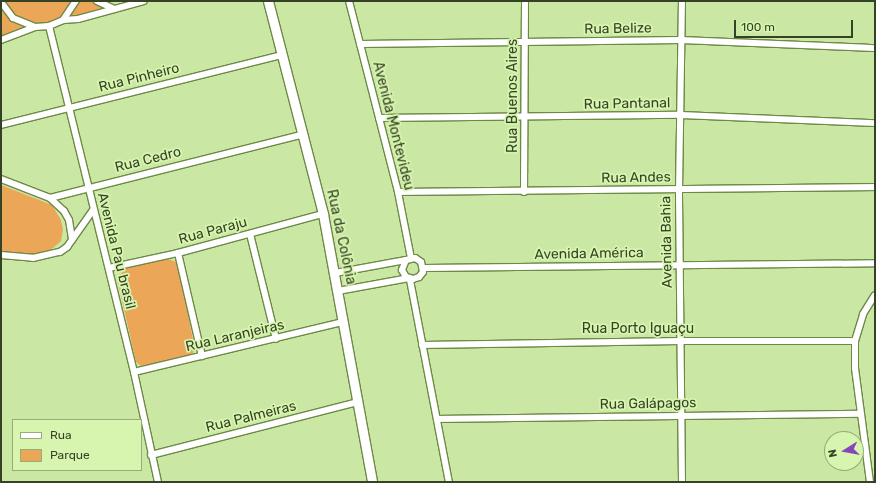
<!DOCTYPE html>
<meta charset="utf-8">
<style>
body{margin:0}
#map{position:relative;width:876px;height:483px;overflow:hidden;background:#cae8a3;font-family:Rubik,sans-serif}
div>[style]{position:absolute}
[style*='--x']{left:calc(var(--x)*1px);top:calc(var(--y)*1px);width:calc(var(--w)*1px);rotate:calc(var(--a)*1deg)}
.green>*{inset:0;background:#eca658}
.roads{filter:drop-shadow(1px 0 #6e8947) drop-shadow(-1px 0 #6e8947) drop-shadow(0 1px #6e8947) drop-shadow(0 -1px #6e8947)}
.street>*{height:6px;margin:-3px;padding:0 3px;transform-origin:3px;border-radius:3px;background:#fff}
.secondary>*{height:9px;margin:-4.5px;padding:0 4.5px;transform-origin:4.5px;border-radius:4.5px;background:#fff}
span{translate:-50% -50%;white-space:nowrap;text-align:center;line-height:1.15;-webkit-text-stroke:3.5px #d7f5af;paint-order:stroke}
.street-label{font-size:14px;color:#364226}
.frame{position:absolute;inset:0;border:2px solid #364226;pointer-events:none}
.legend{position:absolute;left:12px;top:419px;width:130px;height:52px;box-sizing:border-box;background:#d7f5af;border:1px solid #97ad78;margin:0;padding:5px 7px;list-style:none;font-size:12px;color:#364226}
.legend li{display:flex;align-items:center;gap:8px;height:20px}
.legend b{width:20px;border:1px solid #97ad78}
.north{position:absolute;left:824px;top:431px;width:40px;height:40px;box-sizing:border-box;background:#d7f5af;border:1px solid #97ad78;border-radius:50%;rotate:259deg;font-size:11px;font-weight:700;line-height:16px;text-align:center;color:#364226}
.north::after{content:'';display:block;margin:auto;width:14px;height:18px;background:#8745ba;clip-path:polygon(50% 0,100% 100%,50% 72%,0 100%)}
.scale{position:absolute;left:734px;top:20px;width:119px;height:18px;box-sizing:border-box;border:2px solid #364226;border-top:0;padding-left:5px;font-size:12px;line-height:14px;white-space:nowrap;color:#364226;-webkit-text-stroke:3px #d7f5af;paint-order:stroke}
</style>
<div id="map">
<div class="green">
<i style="clip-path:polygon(1px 1px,98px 1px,107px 10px,1px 37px)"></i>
<i style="clip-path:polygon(1px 185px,52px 205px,61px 220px,63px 230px,61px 241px,53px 248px,42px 254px,18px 255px,1px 252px)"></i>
<i style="clip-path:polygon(168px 259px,176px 262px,179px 268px,195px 350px,190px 356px,141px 366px,136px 362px,117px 278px,126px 268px)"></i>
</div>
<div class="roads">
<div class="street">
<i style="--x:97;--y:1;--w:19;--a:25"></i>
<i style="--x:349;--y:1;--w:197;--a:75.6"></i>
<i style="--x:398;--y:192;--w:67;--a:78.9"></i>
<i style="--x:1;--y:2;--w:20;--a:53"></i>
<i style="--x:13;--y:18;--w:24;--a:22"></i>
<i style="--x:35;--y:27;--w:14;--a:-4"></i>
<i style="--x:49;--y:26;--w:15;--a:-23"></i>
<i style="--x:63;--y:20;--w:23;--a:-56"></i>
<i style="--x:63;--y:20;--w:15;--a:-4"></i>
<i style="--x:78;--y:19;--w:68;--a:-15.3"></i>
<i style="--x:49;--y:26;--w:356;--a:76.2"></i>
<i style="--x:134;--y:372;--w:113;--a:77.7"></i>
<i style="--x:1;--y:40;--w:36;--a:-21"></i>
<i style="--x:360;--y:44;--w:321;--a:-0.7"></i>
<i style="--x:681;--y:40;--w:194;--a:2.4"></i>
<i style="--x:379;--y:118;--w:302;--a:-0.6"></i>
<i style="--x:681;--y:115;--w:194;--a:2.4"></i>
<i style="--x:1;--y:125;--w:290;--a:-14"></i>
<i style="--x:1;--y:179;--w:53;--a:21.2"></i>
<i style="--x:50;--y:198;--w:262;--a:-14.1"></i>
<i style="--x:398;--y:192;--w:477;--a:-0.6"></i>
<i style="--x:524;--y:192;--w:191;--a:-89.7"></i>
<i style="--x:50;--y:198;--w:19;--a:43"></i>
<i style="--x:64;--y:211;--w:10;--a:61"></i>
<i style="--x:69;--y:220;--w:20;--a:81"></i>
<i style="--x:250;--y:234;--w:108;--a:76.1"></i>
<i style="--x:178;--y:253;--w:106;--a:76.9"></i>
<i style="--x:1;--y:255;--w:32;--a:5"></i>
<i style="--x:33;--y:258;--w:28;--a:-13"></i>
<i style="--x:60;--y:252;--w:9;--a:-36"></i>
<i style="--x:67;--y:247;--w:45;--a:-54.9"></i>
<i style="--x:109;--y:268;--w:71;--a:-12.3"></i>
<i style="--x:178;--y:253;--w:150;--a:-15.1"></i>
<i style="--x:424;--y:268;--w:451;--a:-0.6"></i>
<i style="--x:335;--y:273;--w:72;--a:-10.4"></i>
<i style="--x:410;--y:280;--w:9;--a:-18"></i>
<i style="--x:419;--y:277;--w:6;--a:-51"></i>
<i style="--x:423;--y:272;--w:10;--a:-101"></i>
<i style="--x:421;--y:262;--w:7;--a:-146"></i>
<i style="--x:415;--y:258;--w:9;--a:167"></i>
<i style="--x:406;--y:260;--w:11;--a:112"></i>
<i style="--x:402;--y:270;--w:8;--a:60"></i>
<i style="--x:406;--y:277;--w:7;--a:16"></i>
<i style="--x:413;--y:279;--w:3;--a:162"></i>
<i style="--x:410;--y:280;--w:206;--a:79.1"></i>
<i style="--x:338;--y:291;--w:72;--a:-10.4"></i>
<i style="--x:422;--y:345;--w:259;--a:-0.9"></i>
<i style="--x:681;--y:341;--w:174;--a:0"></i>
<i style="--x:134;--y:372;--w:214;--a:-13.5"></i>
<i style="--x:437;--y:419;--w:422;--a:-0.7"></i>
<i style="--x:151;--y:455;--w:213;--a:-14.4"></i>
<i style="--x:682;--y:482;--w:292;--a:-90.6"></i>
<i style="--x:679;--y:190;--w:189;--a:-89.1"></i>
<i style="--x:870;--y:482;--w:115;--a:-97.5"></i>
<i style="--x:855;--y:368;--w:27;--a:-90"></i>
<i style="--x:855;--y:341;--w:28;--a:-73"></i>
<i style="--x:863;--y:314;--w:22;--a:-58"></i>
</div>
<div class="secondary">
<i style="--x:268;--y:1;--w:220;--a:75.5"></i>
<i style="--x:323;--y:214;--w:272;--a:79.6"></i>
</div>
</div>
<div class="street-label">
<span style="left:618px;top:29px;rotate:-1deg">Rua Belize</span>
<span style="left:139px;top:78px;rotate:-14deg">Rua Pinheiro</span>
<span style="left:513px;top:96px;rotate:-90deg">Rua Buenos Aires</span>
<span style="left:627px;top:104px;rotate:-1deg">Rua Pantanal</span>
<span style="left:393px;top:126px;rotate:76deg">Avenida Montevideu</span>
<span style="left:148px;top:160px;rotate:-14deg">Rua Cedro</span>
<span style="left:636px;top:178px;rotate:-1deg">Rua Andes</span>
<span style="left:213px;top:231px;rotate:-15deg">Rua Paraju</span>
<span style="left:341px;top:237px;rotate:78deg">Rua da Colônia</span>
<span style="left:667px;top:242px;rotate:-91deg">Avenida Bahia</span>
<span style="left:116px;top:251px;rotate:76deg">Avenida Pau brasil</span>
<span style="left:589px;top:254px;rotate:-1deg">Avenida América</span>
<span style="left:638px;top:329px">Rua Porto Iguaçu</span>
<span style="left:235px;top:336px;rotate:-13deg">Rua Laranjeiras</span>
<span style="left:648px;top:404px;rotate:-1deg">Rua Galápagos</span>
<span style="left:251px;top:417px;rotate:-14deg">Rua Palmeiras</span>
</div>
<div class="frame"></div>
<ul class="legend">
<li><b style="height:5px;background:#fff"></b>Rua</li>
<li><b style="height:11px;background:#eca658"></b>Parque</li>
</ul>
<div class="north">N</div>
<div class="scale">100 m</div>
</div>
